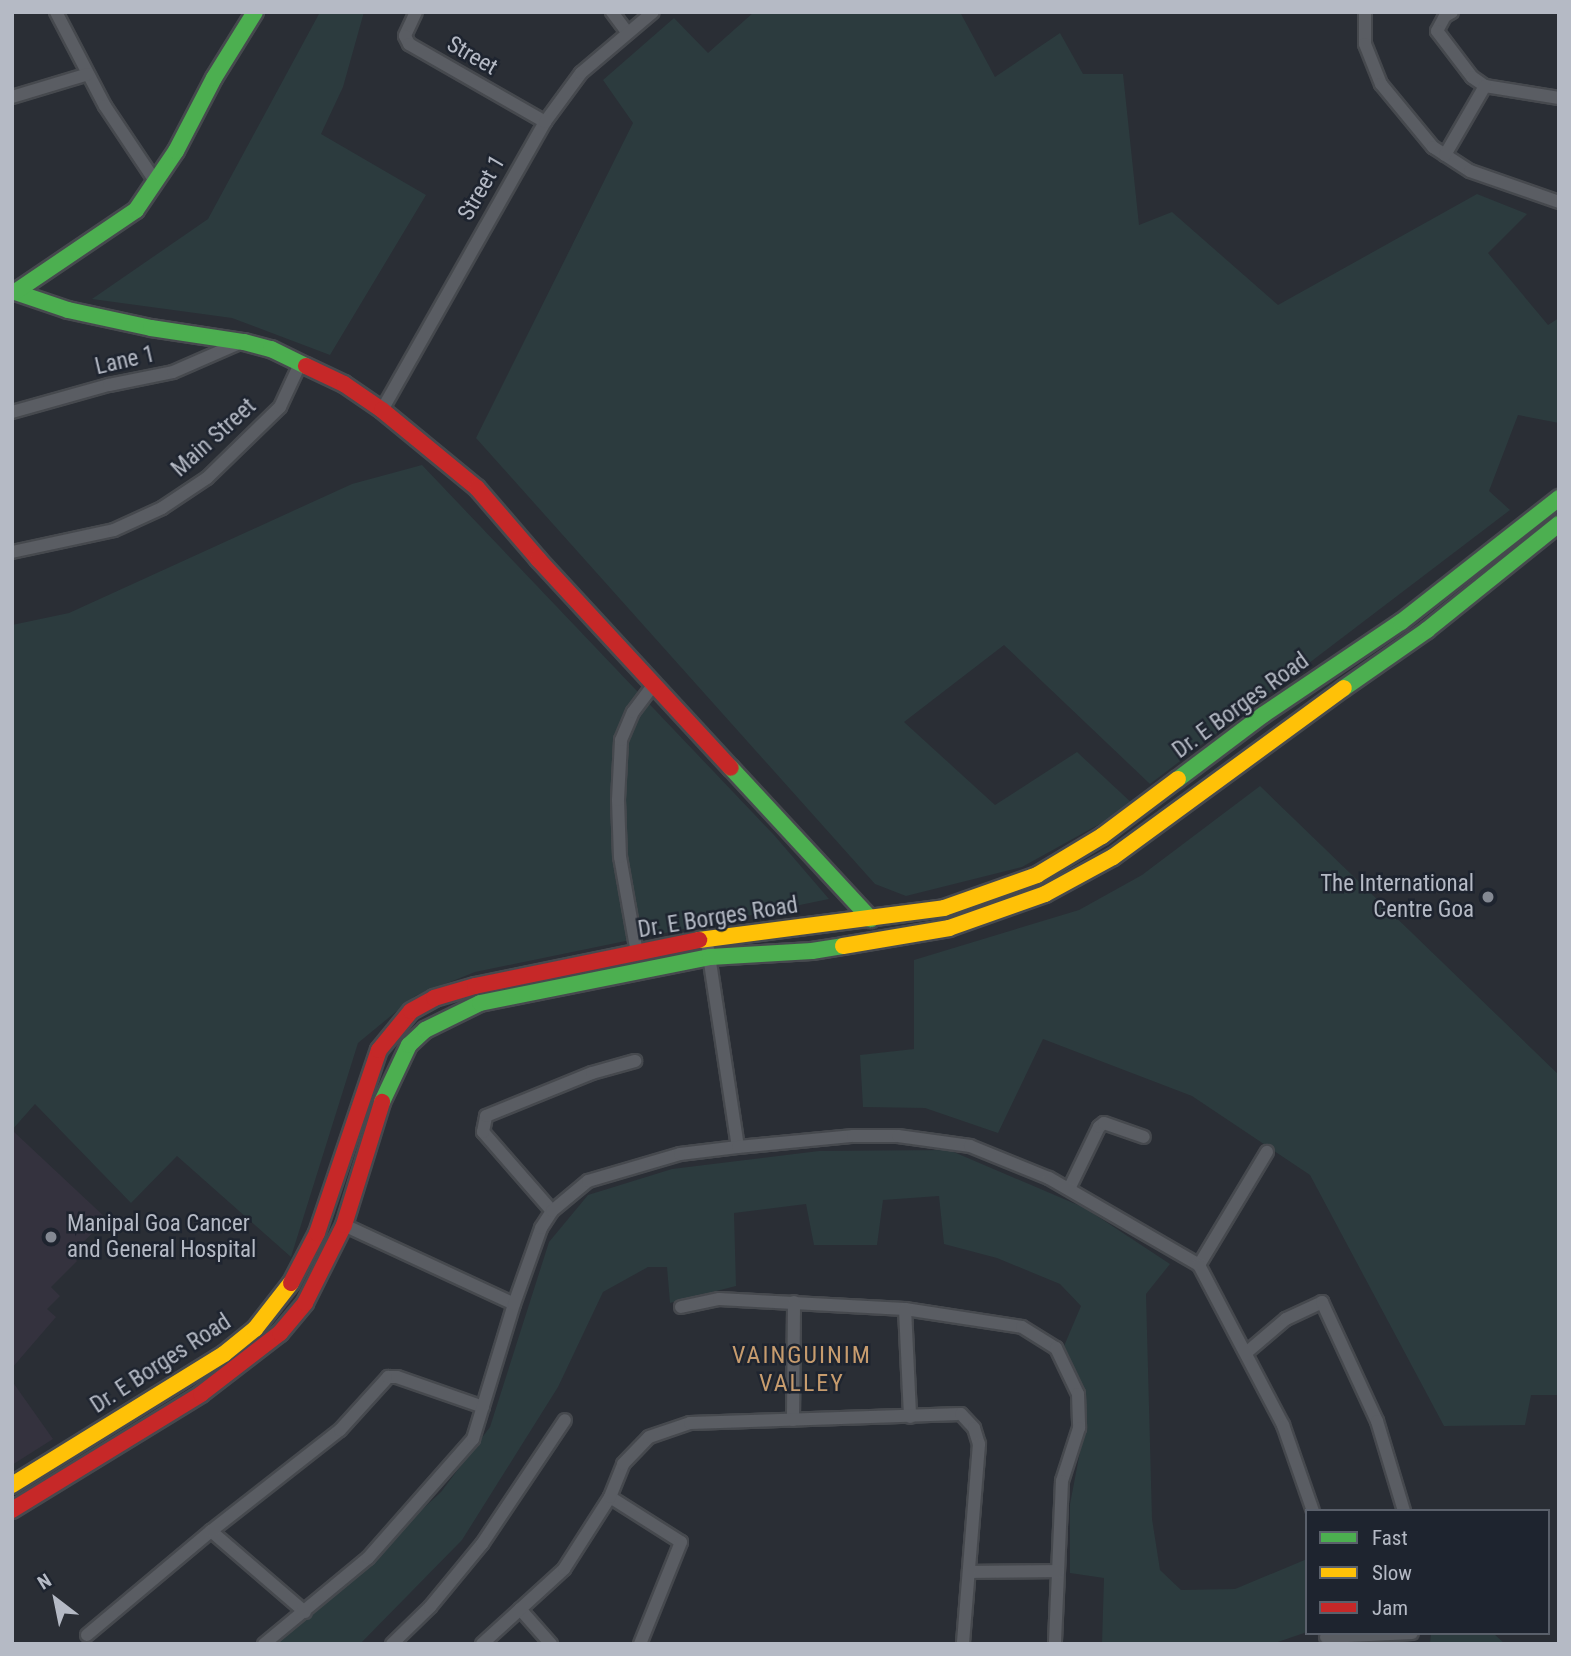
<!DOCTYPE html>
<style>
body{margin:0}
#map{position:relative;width:1571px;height:1656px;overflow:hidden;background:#2a2e35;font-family:"Roboto Condensed",sans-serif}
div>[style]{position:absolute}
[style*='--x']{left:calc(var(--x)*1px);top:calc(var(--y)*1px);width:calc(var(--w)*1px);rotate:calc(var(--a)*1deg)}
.medical>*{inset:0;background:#34323e}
.green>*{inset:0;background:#2c3b3e}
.roads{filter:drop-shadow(2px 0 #46494e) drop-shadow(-2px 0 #46494e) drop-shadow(0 2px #46494e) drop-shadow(0 -2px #46494e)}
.street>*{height:12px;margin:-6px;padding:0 6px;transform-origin:6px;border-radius:6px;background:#5a5d63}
.fast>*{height:16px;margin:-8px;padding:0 8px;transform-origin:8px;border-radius:8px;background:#4caf50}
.slow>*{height:16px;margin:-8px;padding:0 8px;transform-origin:8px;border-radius:8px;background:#ffc107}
.jam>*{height:16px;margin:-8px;padding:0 8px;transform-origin:8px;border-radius:8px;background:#c62828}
.dots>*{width:19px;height:19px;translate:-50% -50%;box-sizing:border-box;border:4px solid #1e242f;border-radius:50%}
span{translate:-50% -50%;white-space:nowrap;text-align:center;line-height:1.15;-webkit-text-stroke:5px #1e242f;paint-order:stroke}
.street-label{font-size:23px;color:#b5bac5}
.poi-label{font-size:23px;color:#b5bac5}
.right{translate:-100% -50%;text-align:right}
.left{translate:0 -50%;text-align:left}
.neighbourhood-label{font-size:24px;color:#c79c6e;letter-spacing:2px}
.frame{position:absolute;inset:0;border:14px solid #b5bac5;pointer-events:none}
.legend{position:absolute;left:1305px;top:1509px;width:245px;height:126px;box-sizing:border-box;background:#1e242f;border:2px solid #5a606b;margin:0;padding:9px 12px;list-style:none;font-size:21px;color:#b5bac5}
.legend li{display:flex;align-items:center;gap:14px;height:35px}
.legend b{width:35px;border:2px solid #5a606b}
.north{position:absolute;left:21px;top:1565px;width:70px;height:70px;-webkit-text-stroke:5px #1e242f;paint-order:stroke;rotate:328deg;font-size:19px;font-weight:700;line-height:28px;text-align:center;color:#b5bac5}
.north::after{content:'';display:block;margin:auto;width:24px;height:32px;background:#b5bac5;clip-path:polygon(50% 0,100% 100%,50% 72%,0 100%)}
</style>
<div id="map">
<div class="medical">
<i style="clip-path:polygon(12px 1130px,107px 1219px,71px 1254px,77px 1261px,51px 1287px,60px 1296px,47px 1309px,56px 1317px,12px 1368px)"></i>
<i style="clip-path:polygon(12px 1381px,53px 1439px,12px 1465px)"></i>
</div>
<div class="green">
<i style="clip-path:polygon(320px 12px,364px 12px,343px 87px,321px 134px,426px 195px,330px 355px,232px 318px,92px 299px,208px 219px)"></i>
<i style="clip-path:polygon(754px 12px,960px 12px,995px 77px,1060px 33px,1083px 74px,1123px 74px,1139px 225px,1172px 212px,1278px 305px,1477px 194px,1527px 214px,1488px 253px,1548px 325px,1559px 318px,1559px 423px,1518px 415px,1489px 491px,1510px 510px,1150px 784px,1004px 645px,904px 722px,995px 805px,1077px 752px,1134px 805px,1022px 867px,906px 896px,875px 884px,476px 438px,633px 123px,603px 80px,674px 18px,708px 53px)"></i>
<i style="clip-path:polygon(422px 465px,774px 835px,829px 899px,475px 972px,415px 996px,358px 1043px,291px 1257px,177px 1156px,131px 1203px,35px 1104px,12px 1130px,12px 625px,69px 613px,352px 484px)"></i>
<i style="clip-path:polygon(1260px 786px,1559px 1075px,1559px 1395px,1531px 1395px,1525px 1425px,1444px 1426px,1310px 1175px,1192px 1096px,1043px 1039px,998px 1133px,925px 1108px,863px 1107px,860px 1055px,914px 1049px,914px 960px,1079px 910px,1142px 875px)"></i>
<i style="clip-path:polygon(949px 1150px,1085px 1208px,1170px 1264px,1146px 1294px,1152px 1519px,1160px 1570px,1181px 1590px,1235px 1589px,1307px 1559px,1307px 1632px,1272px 1644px,1102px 1644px,1104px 1578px,1070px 1573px,1070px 1504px,1083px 1436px,1086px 1393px,1064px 1346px,1081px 1306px,1060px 1284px,997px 1258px,944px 1244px,939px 1196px,883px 1200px,877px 1245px,814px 1245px,806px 1204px,734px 1213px,736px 1286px,670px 1303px,667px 1267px,648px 1267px,603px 1292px,558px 1387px,462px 1540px,360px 1644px,276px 1644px,441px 1492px,490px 1427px,549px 1242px,588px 1195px,672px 1169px,819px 1151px)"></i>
<i style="clip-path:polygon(1431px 1633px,1493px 1633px,1505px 1644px,1430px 1644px)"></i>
</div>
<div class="roads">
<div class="street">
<i style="--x:56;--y:12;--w:106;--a:62.5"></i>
<i style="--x:105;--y:106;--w:90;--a:56.3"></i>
<i style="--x:416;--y:12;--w:26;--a:115"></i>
<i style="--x:405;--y:36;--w:9;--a:63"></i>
<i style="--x:409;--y:44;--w:157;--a:29.8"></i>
<i style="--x:612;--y:12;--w:26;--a:53"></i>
<i style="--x:1365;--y:12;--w:32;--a:90"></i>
<i style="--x:1365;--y:44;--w:43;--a:68.2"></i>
<i style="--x:1381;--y:84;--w:82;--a:50.5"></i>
<i style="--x:1433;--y:147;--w:44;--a:33"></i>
<i style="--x:1470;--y:171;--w:94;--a:19.2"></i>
<i style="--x:1452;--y:12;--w:8;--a:150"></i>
<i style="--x:1445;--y:16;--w:17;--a:118"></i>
<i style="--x:1437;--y:31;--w:58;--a:52.7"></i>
<i style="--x:1472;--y:77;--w:16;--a:35"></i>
<i style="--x:1485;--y:86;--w:75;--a:9.2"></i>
<i style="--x:12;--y:97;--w:79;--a:-16.8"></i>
<i style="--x:1445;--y:155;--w:80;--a:-59.9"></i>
<i style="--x:382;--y:410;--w:331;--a:-60.5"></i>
<i style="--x:545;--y:122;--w:61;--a:-53.7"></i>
<i style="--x:581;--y:73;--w:94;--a:-40.3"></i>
<i style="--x:12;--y:412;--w:101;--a:-15.6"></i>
<i style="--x:109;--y:385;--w:65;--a:-11.5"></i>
<i style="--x:173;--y:372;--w:75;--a:-23.5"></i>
<i style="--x:12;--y:552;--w:104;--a:-12.2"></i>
<i style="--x:114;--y:530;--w:53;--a:-24.6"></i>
<i style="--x:162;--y:508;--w:54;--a:-33.7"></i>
<i style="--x:207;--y:478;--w:102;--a:-44.2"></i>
<i style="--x:280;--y:407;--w:47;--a:-65.1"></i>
<i style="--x:708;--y:949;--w:200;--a:81.4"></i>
<i style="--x:637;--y:953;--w:97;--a:-100"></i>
<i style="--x:620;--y:857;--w:57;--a:-92"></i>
<i style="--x:618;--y:800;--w:60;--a:-87.1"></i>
<i style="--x:621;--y:740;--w:30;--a:-67"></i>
<i style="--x:633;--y:712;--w:35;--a:-53"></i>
<i style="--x:1069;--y:1189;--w:69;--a:-64.2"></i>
<i style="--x:1099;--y:1127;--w:6;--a:-39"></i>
<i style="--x:1104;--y:1123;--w:42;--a:19.3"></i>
<i style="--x:552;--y:1211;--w:105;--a:-131.1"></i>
<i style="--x:483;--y:1132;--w:16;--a:-79"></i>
<i style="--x:486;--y:1116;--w:114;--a:-22.1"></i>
<i style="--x:592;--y:1073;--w:45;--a:-15.6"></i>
<i style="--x:344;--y:1225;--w:187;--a:24.9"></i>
<i style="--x:1199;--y:1265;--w:132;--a:-59"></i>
<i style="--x:681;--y:1307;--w:39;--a:-12"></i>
<i style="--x:719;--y:1299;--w:186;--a:3.1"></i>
<i style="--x:905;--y:1309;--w:118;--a:8.7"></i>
<i style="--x:1022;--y:1327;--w:40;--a:32"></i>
<i style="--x:1056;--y:1348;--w:51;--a:64.4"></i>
<i style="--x:1078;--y:1394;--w:34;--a:88"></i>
<i style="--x:1079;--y:1428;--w:56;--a:107.8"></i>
<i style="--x:1062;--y:1481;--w:163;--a:92.5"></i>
<i style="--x:905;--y:1309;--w:108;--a:87.3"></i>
<i style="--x:1246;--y:1353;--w:52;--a:-40.4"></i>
<i style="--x:1286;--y:1319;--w:40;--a:-25"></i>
<i style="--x:1322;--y:1302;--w:131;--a:65.2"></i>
<i style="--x:1377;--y:1421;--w:94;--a:73.3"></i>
<i style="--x:793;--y:1420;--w:118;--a:-89.5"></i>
<i style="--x:610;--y:1497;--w:84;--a:32.4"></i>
<i style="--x:681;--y:1542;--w:110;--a:111.9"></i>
<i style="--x:211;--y:1531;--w:124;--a:40.8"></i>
<i style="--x:969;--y:1572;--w:89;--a:-0.6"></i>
<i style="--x:520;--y:1609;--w:47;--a:48.5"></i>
<i style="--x:87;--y:1635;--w:162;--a:-40"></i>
<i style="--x:211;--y:1531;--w:164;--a:-38.1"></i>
<i style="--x:340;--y:1430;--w:72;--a:-47.8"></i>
<i style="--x:388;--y:1377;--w:9;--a:0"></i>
<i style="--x:397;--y:1377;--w:91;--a:19.2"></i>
<i style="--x:1326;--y:1637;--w:86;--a:-2.7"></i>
<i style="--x:264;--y:1644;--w:135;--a:-39.6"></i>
<i style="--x:368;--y:1558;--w:159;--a:-48.6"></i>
<i style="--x:473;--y:1439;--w:141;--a:-73.1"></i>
<i style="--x:514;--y:1304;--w:81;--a:-70.4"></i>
<i style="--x:541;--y:1228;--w:20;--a:-57"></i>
<i style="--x:552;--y:1211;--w:47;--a:-39.8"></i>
<i style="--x:588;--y:1181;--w:96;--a:-16.4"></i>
<i style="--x:680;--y:1154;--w:58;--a:-6.9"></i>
<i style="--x:738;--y:1147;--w:116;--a:-5.5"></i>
<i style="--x:853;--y:1136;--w:45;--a:0"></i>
<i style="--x:898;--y:1136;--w:73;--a:7.9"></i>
<i style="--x:970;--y:1146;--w:85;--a:22.1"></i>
<i style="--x:1049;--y:1178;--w:173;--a:30.1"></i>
<i style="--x:1199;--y:1265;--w:181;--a:62.3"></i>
<i style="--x:1283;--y:1425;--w:91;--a:70.8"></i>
<i style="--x:392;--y:1644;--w:53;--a:-44.2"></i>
<i style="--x:430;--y:1607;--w:82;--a:-50.5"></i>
<i style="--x:482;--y:1544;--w:149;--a:-56.2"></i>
<i style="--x:482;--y:1644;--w:111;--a:-42.4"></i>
<i style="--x:564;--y:1569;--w:85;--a:-57.4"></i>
<i style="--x:610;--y:1497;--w:35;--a:-68"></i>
<i style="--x:623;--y:1464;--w:37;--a:-46"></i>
<i style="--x:649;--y:1437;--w:43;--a:-18.9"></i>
<i style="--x:690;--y:1423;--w:271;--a:-1.9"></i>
<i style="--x:961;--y:1414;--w:19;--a:47"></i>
<i style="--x:974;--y:1428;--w:17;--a:73"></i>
<i style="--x:979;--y:1444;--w:201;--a:94.6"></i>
</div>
<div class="fast">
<i style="--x:15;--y:292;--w:56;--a:18.8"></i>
<i style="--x:68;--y:310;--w:85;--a:12.2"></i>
<i style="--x:151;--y:328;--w:94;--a:8.6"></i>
<i style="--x:244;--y:342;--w:28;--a:15"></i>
<i style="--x:271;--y:349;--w:39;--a:26"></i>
<i style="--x:15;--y:292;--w:146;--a:-34.1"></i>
<i style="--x:136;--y:210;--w:71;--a:-55.9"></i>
<i style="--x:176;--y:151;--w:82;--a:-62.5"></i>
<i style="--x:214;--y:78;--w:78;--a:-58.2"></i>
<i style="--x:1344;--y:688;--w:101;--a:-34.9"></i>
<i style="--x:1427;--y:630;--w:169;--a:-38.8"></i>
<i style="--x:731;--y:768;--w:206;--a:47.2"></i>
<i style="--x:1178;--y:779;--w:106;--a:-37"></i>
<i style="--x:1263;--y:715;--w:166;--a:-34"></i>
<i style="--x:1401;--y:622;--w:201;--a:-38.1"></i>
<i style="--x:382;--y:1102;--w:63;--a:-64.7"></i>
<i style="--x:409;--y:1045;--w:22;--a:-43"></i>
<i style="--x:425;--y:1030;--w:61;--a:-26.1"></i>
<i style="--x:480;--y:1003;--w:235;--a:-11.3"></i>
<i style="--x:710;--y:957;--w:102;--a:-3.4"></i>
<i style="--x:812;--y:951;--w:31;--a:-9"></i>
</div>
<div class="slow">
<i style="--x:699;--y:940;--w:247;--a:-7.4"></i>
<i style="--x:944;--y:908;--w:99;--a:-19.5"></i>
<i style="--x:1037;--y:875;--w:76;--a:-31"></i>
<i style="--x:1102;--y:836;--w:95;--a:-36.9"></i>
<i style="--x:843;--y:946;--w:108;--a:-9.6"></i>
<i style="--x:949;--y:928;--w:102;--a:-19.5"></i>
<i style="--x:1045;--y:894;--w:77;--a:-28.6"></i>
<i style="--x:1113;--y:857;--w:286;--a:-36.2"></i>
<i style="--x:12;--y:1485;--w:249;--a:-31.7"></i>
<i style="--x:224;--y:1354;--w:40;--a:-39"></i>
<i style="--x:255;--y:1329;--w:58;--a:-52"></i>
</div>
<div class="jam">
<i style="--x:306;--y:366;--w:42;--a:25.3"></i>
<i style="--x:344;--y:384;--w:46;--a:34.4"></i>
<i style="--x:382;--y:410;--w:123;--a:39.4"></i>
<i style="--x:477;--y:488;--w:94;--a:49.3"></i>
<i style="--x:538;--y:559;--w:284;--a:47.3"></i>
<i style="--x:291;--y:1283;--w:56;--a:-62.5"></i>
<i style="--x:317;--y:1233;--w:193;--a:-71.3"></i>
<i style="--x:379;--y:1050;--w:50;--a:-50.6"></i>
<i style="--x:411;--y:1011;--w:26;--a:-29"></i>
<i style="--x:434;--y:998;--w:43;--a:-16.3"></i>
<i style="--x:475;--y:986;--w:229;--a:-11.6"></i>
<i style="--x:12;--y:1510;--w:222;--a:-31.5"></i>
<i style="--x:201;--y:1394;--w:100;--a:-37.7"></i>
<i style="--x:280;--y:1333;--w:39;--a:-50"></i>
<i style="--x:305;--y:1303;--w:87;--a:-63.4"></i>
<i style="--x:344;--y:1225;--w:129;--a:-72.8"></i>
</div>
</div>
<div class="dots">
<i style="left:1488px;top:897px;background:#848993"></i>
<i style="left:51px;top:1237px;background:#848993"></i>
</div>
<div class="street-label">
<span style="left:472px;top:56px;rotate:30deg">Street</span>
<span style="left:482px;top:188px;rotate:-60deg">Street 1</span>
<span style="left:125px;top:361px;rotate:-13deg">Lane 1</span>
<span style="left:214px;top:438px;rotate:-42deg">Main Street</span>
<span style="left:1241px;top:706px;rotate:-36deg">Dr. E Borges Road</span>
<span style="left:718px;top:918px;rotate:-9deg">Dr. E Borges Road</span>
<span style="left:161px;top:1364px;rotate:-33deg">Dr. E Borges Road</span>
</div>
<div class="poi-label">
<span class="right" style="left:1474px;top:897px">The International<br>Centre Goa</span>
<span class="left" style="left:67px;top:1237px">Manipal Goa Cancer<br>and General Hospital</span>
</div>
<div class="neighbourhood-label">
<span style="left:802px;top:1370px">VAINGUINIM<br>VALLEY</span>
</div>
<div class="frame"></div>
<ul class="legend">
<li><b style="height:9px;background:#4caf50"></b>Fast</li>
<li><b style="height:9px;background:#ffc107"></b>Slow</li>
<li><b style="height:9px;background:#c62828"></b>Jam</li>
</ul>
<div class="north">N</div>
</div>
